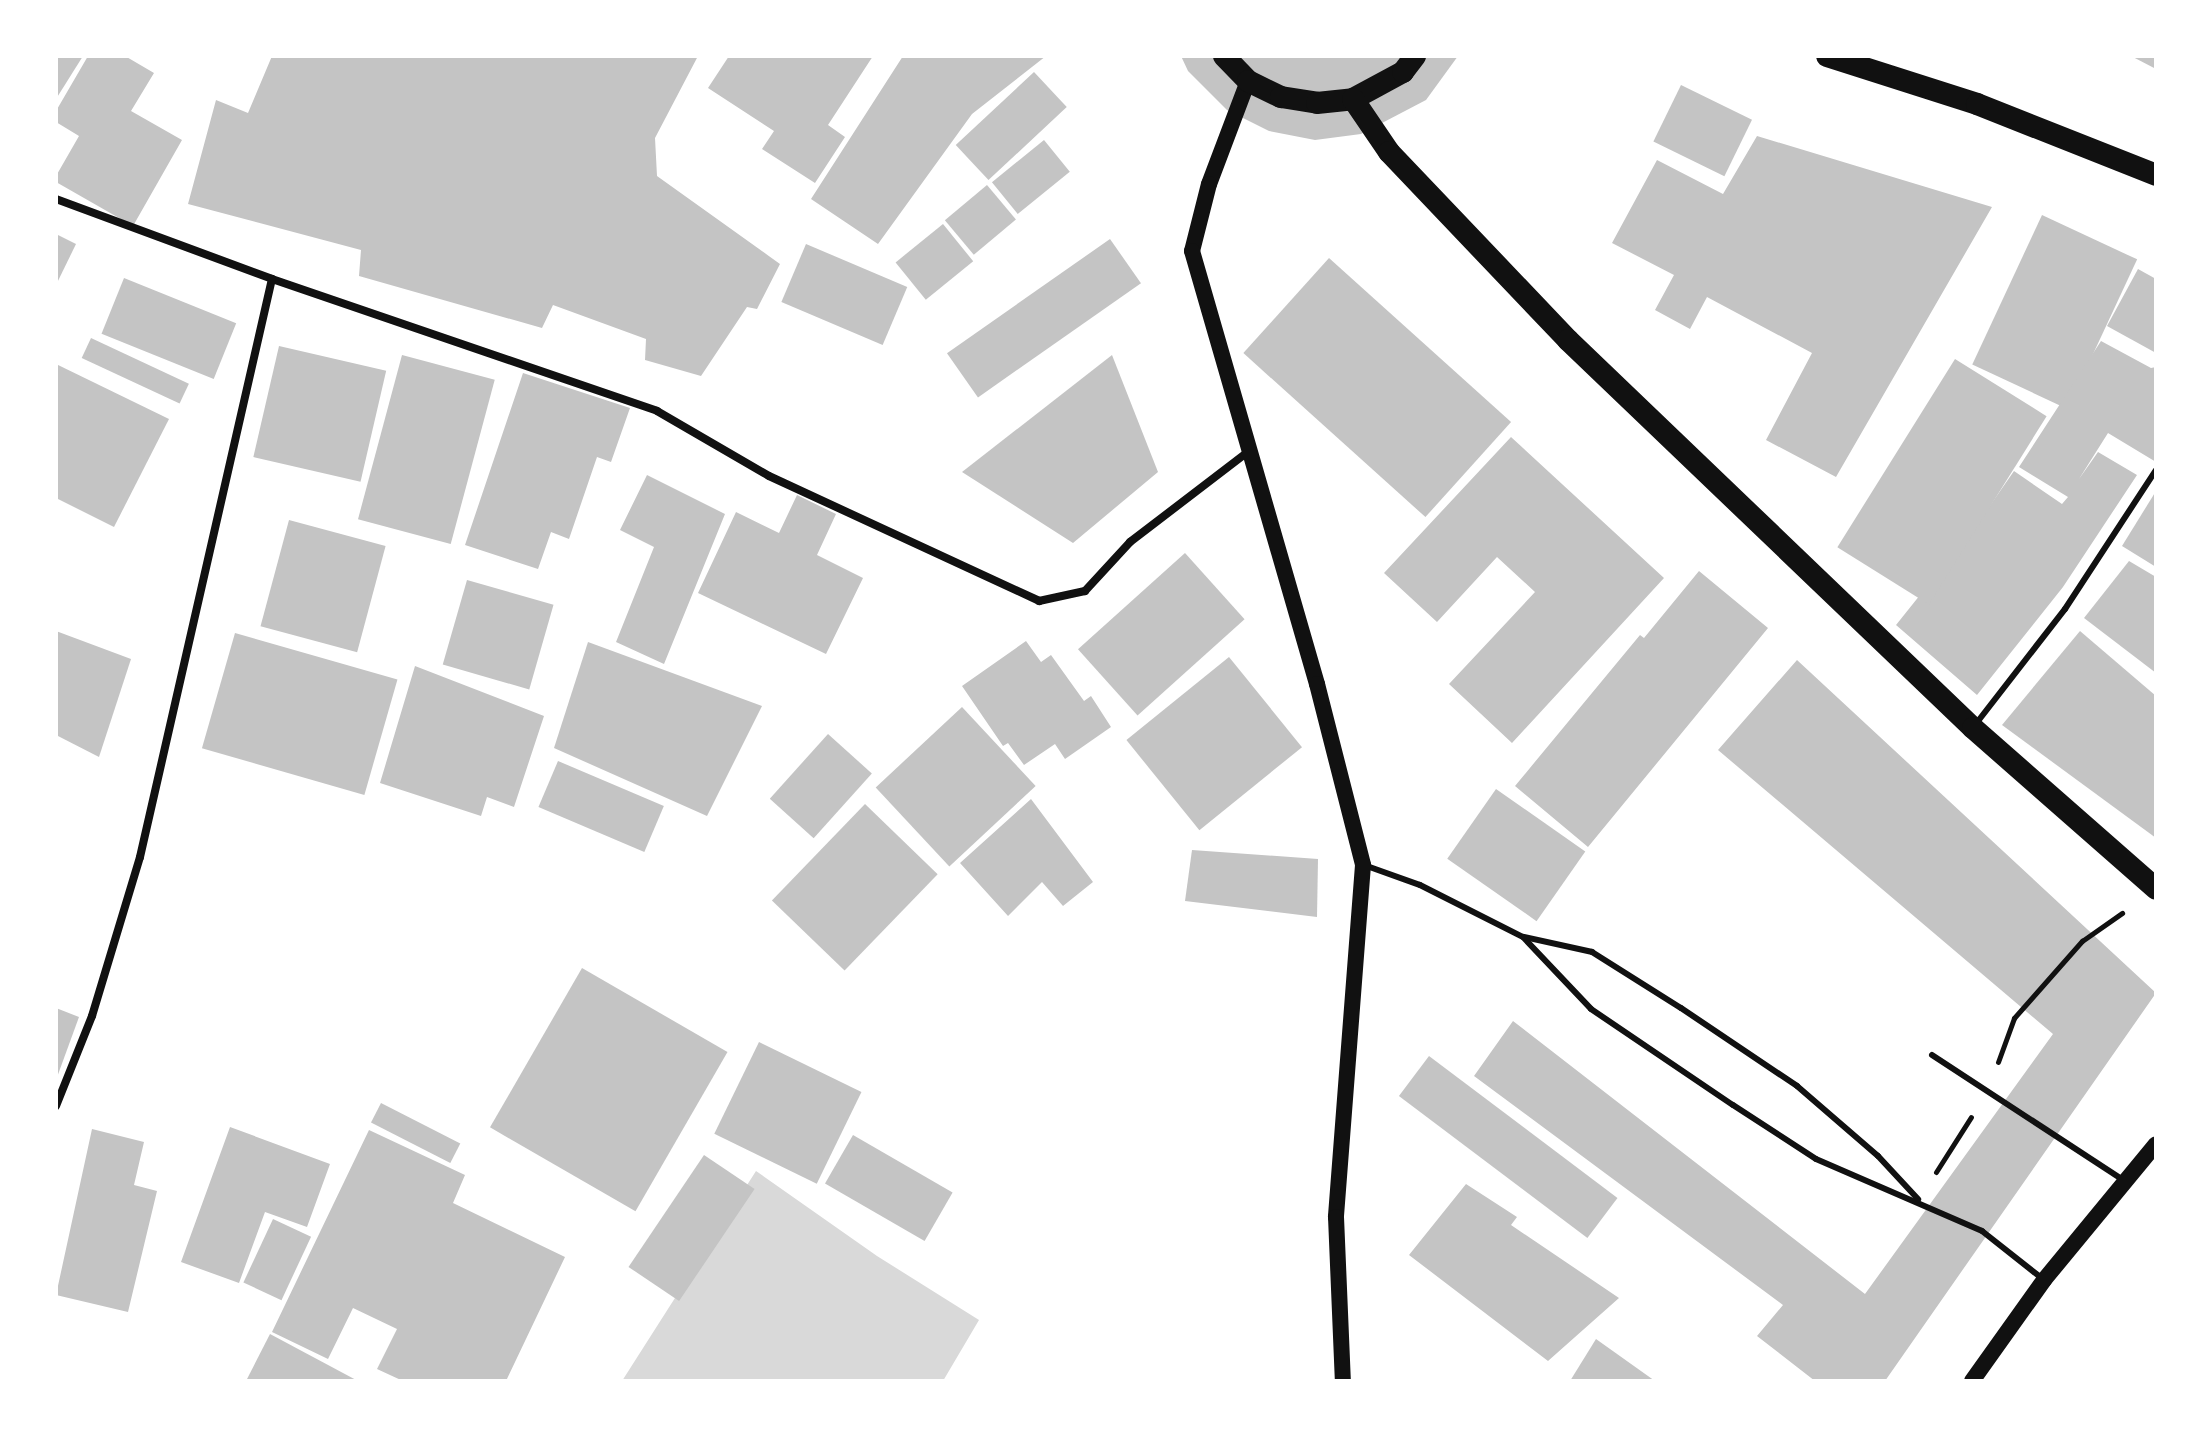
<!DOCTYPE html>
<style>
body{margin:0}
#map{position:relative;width:2212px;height:1437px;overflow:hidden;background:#fff;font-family:Signika,sans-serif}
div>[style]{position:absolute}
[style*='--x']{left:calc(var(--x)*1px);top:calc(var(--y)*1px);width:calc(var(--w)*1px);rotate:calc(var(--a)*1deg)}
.water>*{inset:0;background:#d9d9d9}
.building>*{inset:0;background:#c4c4c4;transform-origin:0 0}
.path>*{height:5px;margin:-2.5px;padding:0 2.5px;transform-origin:2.5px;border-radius:2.5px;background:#111}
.service>*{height:6px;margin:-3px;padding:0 3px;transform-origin:3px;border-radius:3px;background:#111}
.minor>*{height:8px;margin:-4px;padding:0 4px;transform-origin:4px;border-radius:4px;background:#111}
.secondary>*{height:16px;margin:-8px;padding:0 8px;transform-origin:8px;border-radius:8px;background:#111}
.trunk>*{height:22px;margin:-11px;padding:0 11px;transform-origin:11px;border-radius:11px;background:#111}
span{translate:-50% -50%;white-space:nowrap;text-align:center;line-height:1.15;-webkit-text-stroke:8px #fff;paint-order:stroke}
.frame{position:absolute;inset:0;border:58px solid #fff;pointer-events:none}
</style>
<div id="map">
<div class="water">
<i style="clip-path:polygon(756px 1171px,877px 1256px,979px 1320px,943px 1381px,622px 1381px)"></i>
</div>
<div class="building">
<i style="clip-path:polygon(56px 56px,83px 56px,56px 99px)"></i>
<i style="clip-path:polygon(88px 56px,125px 56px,154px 73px,131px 111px,182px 140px,133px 226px,56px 182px,56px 176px,79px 136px,56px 122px,56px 111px)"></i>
<i style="clip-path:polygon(272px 56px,698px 56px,655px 138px,657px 176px,780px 264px,757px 309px,747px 307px,701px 376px,645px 360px,646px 339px,553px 305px,542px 328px,359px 276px,361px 250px,188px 204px,216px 100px,248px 113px)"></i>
<i style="clip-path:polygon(729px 56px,873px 56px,828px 125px,845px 137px,815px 183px,762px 149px,774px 131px,708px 88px)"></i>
<i style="clip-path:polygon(903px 56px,1046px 56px,972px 114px,878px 244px,811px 199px)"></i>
<i style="clip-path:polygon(1181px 56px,1458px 56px,1426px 100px,1361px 134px,1315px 140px,1269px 131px,1227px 110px,1188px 71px)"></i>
<i style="clip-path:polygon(2131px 56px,2156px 56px,2156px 69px)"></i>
<i style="left:1034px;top:72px;width:48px;height:107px;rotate:47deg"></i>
<i style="left:1681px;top:85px;width:79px;height:63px;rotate:26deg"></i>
<i style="clip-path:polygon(1757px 136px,1992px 207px,1836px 477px,1766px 440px,1812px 353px,1707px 297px,1690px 329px,1655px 310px,1674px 275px,1612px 243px,1657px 160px,1723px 194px)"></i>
<i style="left:1044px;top:140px;width:41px;height:67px;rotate:51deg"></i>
<i style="left:987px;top:185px;width:45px;height:55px;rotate:50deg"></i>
<i style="left:2042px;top:215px;width:105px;height:165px;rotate:25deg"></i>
<i style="left:943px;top:224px;width:48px;height:61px;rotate:51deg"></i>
<i style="clip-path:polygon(56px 234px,76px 244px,56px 285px)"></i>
<i style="left:1110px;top:239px;width:54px;height:199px;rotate:55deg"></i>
<i style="left:806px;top:244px;width:110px;height:63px;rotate:23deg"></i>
<i style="left:1329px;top:258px;width:245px;height:128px;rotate:42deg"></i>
<i style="clip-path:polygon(2138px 269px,2156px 279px,2156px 353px,2107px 326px)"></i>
<i style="left:124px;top:278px;width:121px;height:60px;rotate:22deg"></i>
<i style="left:91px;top:338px;width:108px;height:22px;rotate:25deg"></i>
<i style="clip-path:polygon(2101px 341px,2151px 368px,2156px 367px,2156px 462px,2108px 433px,2079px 479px,2098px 452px,2137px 475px,2063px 587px,1977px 695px,1896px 625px,1980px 520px,2014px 471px,2062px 504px,2068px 497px,2019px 467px)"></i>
<i style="left:279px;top:346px;width:110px;height:114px;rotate:13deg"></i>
<i style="left:402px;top:355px;width:96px;height:170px;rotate:15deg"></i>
<i style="clip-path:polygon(1112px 355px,1158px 472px,1073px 543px,962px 472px)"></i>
<i style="left:1955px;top:359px;width:108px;height:222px;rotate:32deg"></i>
<i style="clip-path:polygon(56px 364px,169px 419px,114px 527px,56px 498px)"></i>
<i style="clip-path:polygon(523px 373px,630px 408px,611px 462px,597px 457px,569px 539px,551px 532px,538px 569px,465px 545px)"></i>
<i style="clip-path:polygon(1511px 437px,1664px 578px,1512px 743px,1449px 684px,1535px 592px,1497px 557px,1437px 622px,1384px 573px)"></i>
<i style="clip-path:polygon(647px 475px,725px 514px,664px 664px,616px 642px,654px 547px,620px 530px)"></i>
<i style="clip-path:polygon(2156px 491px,2156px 567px,2122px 546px)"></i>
<i style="clip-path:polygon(797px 495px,836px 514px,817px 555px,863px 578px,826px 654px,698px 593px,736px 512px,779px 533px)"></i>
<i style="left:289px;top:520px;width:100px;height:110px;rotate:15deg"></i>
<i style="left:1185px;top:553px;width:89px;height:144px;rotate:48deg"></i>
<i style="clip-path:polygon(2129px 561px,2156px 577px,2156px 673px,2084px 618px)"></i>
<i style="clip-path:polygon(1699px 571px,1768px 628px,1588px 847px,1515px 786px,1640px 635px,1644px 638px)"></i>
<i style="left:467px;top:580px;width:90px;height:88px;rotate:16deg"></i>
<i style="clip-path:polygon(56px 631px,131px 659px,99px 757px,56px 735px)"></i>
<i style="clip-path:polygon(2080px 631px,2156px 696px,2156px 838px,2002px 725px)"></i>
<i style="left:235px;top:633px;width:169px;height:120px;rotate:16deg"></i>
<i style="clip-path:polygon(1026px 641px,1041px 662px,1051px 655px,1084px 701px,1091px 696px,1111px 727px,1065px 759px,1055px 744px,1024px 765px,1008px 743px,1003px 746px,962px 686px)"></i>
<i style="clip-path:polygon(588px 642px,762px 706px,707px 816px,554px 748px)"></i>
<i style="left:1229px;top:657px;width:116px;height:132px;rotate:51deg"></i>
<i style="clip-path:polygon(1797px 660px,2156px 993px,1885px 1381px,1815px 1381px,1757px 1336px,1783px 1305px,1474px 1076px,1513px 1021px,1865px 1294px,2053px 1034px,1718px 750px)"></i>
<i style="clip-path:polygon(415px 666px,544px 716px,514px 807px,487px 797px,481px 816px,380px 783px)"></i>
<i style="left:962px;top:707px;width:108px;height:118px;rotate:47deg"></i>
<i style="left:828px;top:734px;width:59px;height:87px;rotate:42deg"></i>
<i style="left:558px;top:761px;width:115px;height:50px;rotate:23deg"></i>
<i style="left:1496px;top:789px;width:109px;height:85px;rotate:35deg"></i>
<i style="clip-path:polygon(1031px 799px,1093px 882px,1063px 906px,1042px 882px,1008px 916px,960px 863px)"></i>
<i style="left:865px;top:804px;width:101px;height:134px;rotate:44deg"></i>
<i style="clip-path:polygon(1192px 850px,1318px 859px,1317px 917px,1185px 901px)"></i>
<i style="left:582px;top:968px;width:168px;height:184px;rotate:30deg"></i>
<i style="clip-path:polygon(56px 1008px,79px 1017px,56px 1080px)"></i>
<i style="left:759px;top:1042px;width:114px;height:102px;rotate:26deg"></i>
<i style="left:1429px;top:1056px;width:236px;height:50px;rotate:37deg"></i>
<i style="left:381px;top:1103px;width:89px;height:22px;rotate:27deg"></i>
<i style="clip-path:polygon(230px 1127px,330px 1164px,307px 1227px,265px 1212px,239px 1283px,181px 1262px)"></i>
<i style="clip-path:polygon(92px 1129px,144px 1142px,134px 1185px,157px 1191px,128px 1312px,56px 1295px)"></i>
<i style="clip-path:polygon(369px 1130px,465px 1175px,453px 1203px,565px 1257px,506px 1381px,403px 1381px,377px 1369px,397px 1329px,353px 1308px,328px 1359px,272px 1332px)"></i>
<i style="left:853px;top:1135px;width:115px;height:56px;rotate:30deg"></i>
<i style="left:704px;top:1155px;width:61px;height:135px;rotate:34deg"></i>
<i style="clip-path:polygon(1466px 1184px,1517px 1217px,1511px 1225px,1619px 1298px,1548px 1361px,1409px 1255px)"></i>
<i style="left:273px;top:1219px;width:42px;height:70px;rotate:25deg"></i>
<i style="clip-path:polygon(270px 1334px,358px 1381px,246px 1381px)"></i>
<i style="clip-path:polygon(1596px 1339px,1655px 1381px,1570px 1381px)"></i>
</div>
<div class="path">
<i style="--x:1998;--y:1062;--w:47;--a:-70"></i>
<i style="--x:2014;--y:1018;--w:103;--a:-48.6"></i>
<i style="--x:2082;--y:941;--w:49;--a:-35"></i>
<i style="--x:1936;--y:1172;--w:65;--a:-57.5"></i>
</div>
<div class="service">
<i style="--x:1975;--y:725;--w:147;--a:-52.2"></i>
<i style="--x:2065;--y:609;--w:166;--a:-56.8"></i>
<i style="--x:1364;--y:865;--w:59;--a:19.7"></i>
<i style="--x:1420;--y:885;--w:115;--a:26.8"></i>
<i style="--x:1523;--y:937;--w:99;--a:46.6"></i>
<i style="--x:1591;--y:1009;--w:171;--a:34.1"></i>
<i style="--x:1733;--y:1105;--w:99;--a:33"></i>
<i style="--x:1816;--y:1159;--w:181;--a:23.4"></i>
<i style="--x:1982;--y:1231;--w:79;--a:38.3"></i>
<i style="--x:1524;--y:937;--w:70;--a:12.4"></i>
<i style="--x:1592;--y:952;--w:105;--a:32.2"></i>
<i style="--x:1681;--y:1008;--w:140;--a:33.9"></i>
<i style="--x:1797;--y:1086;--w:107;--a:40.8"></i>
<i style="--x:1878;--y:1156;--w:59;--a:47.1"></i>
<i style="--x:1932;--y:1055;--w:228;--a:33.2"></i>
</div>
<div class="minor">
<i style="--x:56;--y:199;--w:230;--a:20.3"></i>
<i style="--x:272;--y:279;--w:407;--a:18.9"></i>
<i style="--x:657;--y:411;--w:129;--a:30.1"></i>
<i style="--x:769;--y:476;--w:298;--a:24.8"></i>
<i style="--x:1039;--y:601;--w:47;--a:-12.3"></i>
<i style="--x:1085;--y:591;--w:67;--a:-47.4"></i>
<i style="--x:1130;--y:542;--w:150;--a:-37.4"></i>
<i style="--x:56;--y:1106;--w:97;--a:-68.2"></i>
<i style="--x:92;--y:1016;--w:166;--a:-73.2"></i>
<i style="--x:140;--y:857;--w:593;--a:-77.14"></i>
</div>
<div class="secondary">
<i style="--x:1248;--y:81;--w:110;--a:110.7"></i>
<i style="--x:1209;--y:184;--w:69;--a:104.2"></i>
<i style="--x:1192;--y:251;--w:451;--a:73.9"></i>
<i style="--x:1317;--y:684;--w:187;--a:75.7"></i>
<i style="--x:1363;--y:865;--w:353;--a:94.4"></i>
<i style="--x:1336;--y:1217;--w:164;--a:87.6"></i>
<i style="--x:1972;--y:1381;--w:124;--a:-54.5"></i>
<i style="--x:2044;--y:1280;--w:176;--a:-50.5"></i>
</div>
<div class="trunk">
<i style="--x:1224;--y:56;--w:35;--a:46"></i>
<i style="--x:1248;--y:81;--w:37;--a:26"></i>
<i style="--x:1281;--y:97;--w:36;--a:9"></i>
<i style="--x:1317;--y:103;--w:36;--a:-6"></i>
<i style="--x:1353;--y:99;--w:57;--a:-28.4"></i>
<i style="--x:1403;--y:72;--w:20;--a:-53"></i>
<i style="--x:1827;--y:56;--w:157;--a:17.7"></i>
<i style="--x:1977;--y:104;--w:193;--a:21.6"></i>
<i style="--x:1353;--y:99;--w:64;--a:55.8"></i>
<i style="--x:1389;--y:152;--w:260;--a:46.4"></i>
<i style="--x:1568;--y:340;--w:561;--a:43.77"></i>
<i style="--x:1973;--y:728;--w:244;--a:41.3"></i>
</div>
<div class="frame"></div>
</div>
